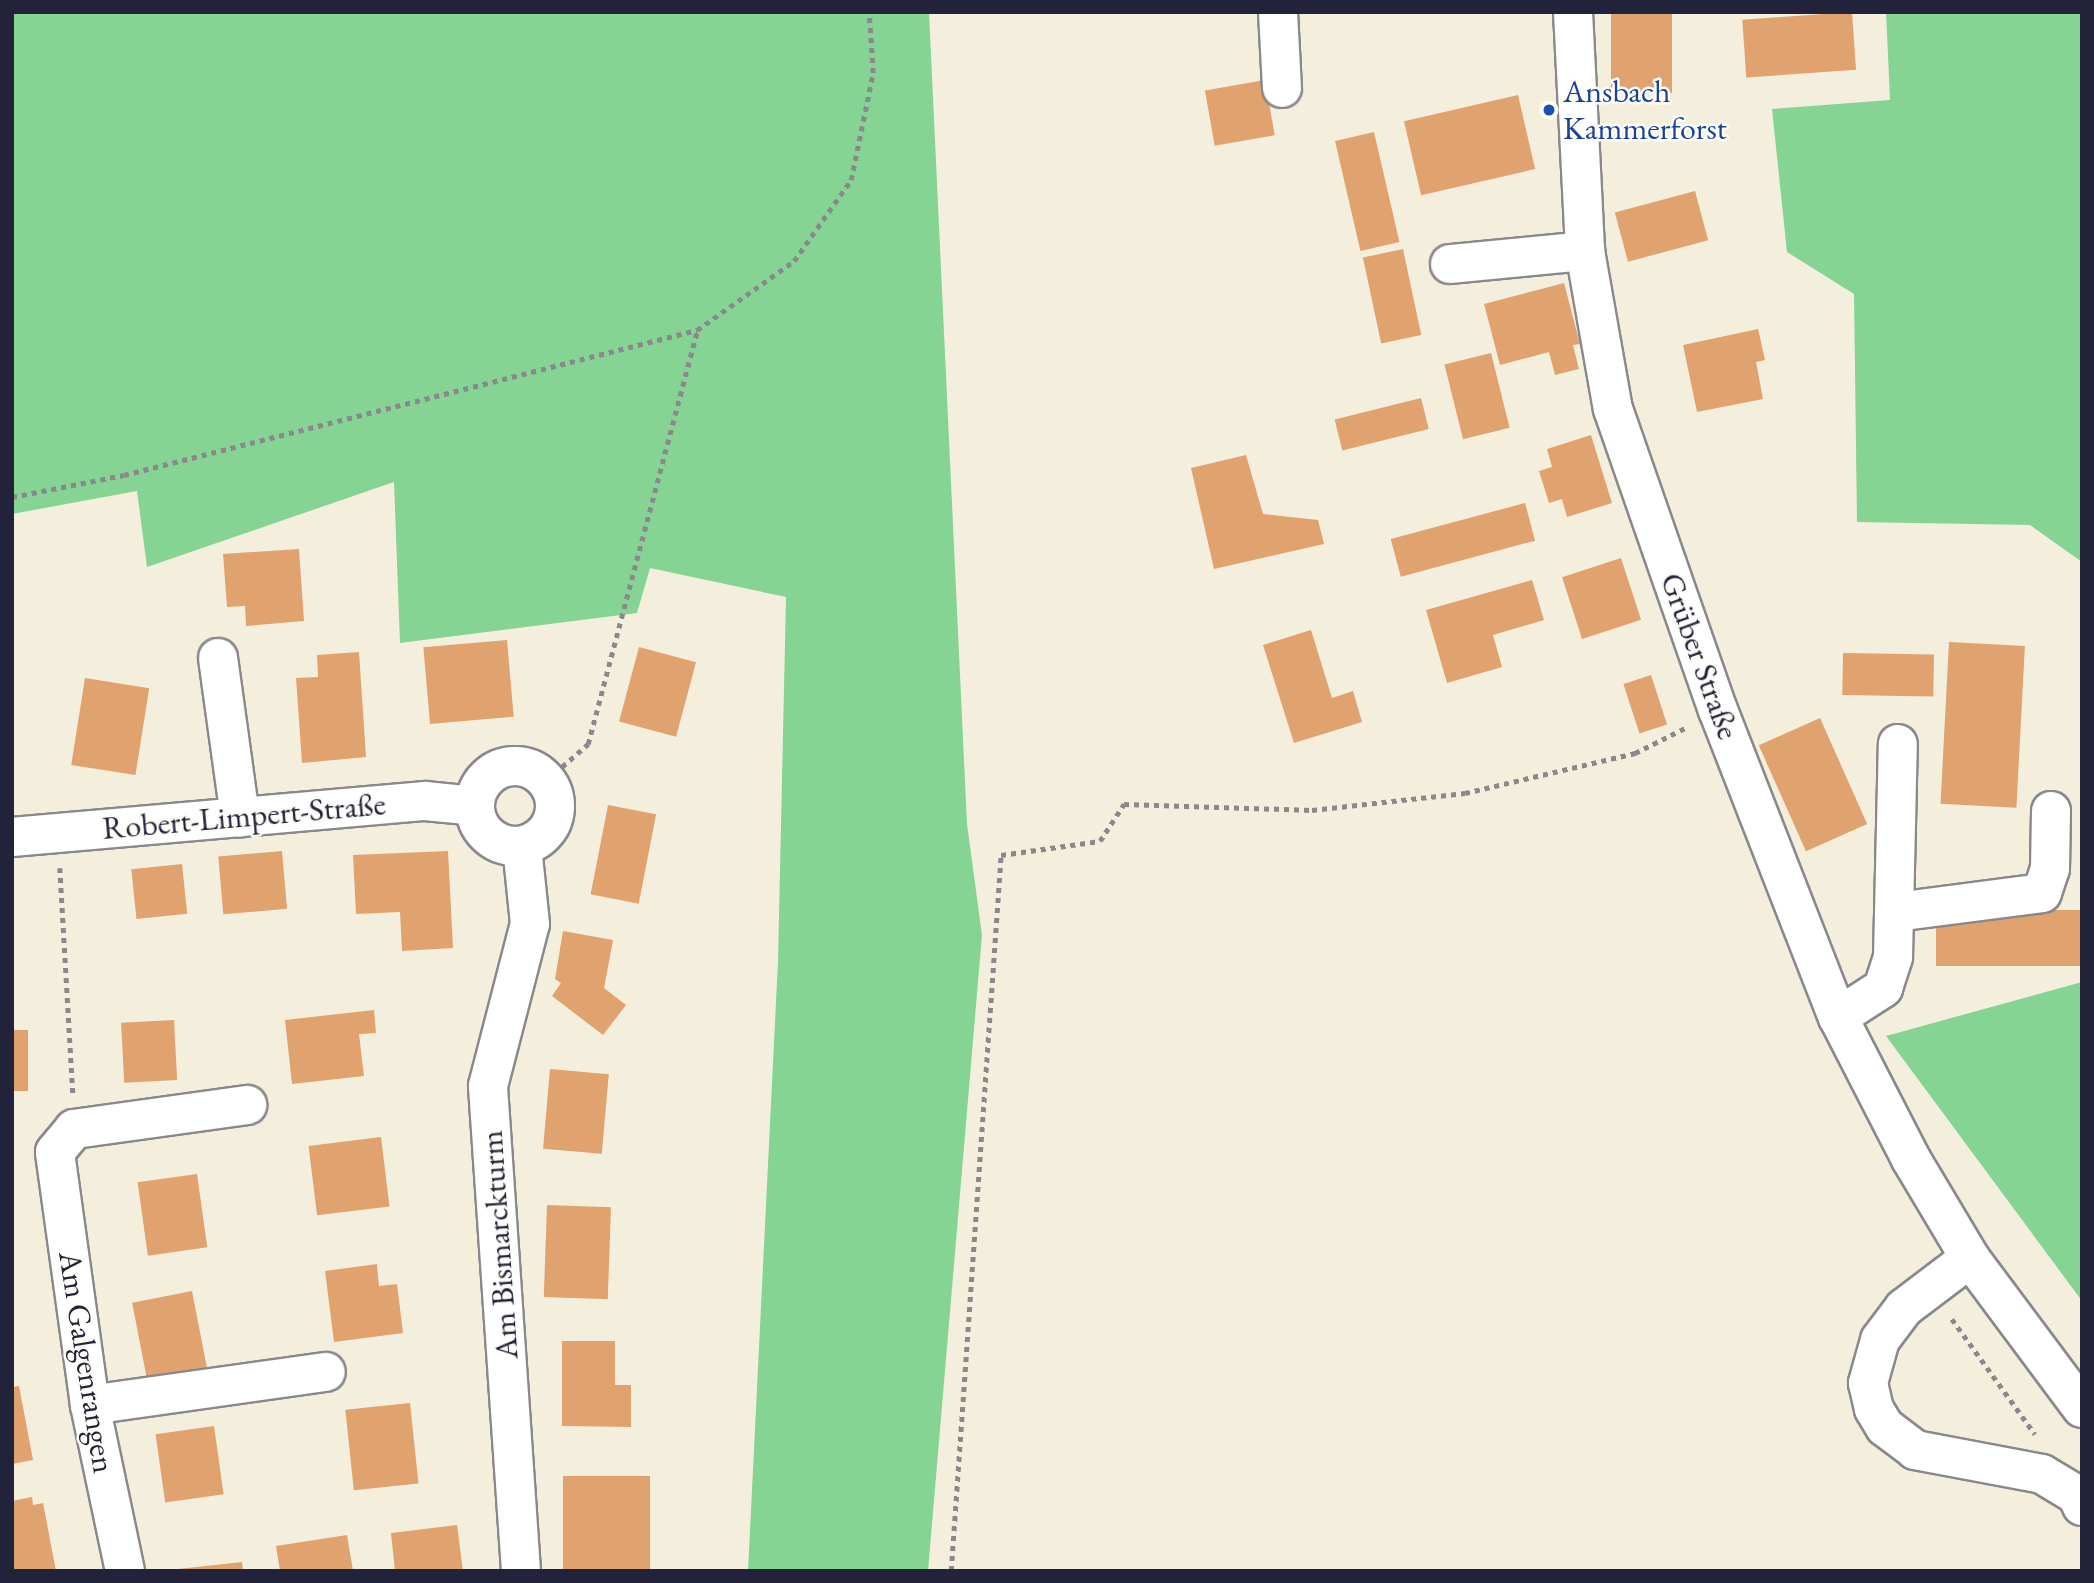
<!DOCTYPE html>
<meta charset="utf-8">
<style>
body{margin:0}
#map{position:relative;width:2094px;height:1583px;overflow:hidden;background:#f4efdd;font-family:"EB Garamond",serif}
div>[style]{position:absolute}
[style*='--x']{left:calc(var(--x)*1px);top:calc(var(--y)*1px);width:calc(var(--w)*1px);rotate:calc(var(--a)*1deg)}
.green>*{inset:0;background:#85d493}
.building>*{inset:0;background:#e0a26e;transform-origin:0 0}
.path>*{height:4.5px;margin-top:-2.25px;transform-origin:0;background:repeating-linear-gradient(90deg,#8b888c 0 5px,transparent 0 10px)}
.roads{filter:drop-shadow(2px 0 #8b888c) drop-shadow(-2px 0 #8b888c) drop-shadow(0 2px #8b888c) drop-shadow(0 -2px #8b888c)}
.minor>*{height:38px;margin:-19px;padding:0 19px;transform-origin:19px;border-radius:19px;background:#fff}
.minor>.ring{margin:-19px;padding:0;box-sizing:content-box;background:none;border:38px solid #fff;border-radius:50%}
.dots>*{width:19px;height:19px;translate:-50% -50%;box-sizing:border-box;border:4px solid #fdfcf7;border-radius:50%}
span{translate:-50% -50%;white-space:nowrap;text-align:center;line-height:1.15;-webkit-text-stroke:5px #fdfcf7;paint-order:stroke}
.transit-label{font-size:32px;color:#164399}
.left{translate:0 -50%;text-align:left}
.street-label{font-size:32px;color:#22223b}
.frame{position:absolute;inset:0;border:14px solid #22223b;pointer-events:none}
</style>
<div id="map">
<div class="green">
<i style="clip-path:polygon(12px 12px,929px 12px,967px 824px,982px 935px,928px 1571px,748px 1571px,778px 961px,786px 597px,650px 568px,637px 613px,400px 643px,394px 482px,147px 567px,137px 491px,12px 514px)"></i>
<i style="clip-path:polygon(1886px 12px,2082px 12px,2082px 562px,2030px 525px,1857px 522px,1854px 294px,1787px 252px,1772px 109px,1890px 100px)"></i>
<i style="clip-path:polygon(2082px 982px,2082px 1301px,1886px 1036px)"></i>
</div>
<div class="building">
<i style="left:1611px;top:12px;width:61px;height:81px"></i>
<i style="left:1852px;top:12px;width:58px;height:110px;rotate:86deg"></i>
<i style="left:1265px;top:80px;width:56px;height:61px;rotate:80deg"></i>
<i style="left:1518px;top:95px;width:76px;height:117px;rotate:77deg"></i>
<i style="left:1374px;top:132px;width:113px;height:40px;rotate:77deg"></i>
<i style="left:1695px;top:191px;width:51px;height:83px;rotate:75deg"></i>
<i style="left:1403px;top:249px;width:88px;height:41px;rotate:78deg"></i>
<i style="clip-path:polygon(1564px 283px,1580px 344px,1573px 345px,1579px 369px,1555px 375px,1549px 352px,1500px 365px,1484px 304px)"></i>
<i style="clip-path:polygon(1758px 329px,1765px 360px,1756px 362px,1763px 399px,1697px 412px,1683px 345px)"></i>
<i style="left:1491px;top:353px;width:77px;height:48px;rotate:76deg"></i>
<i style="left:1421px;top:398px;width:32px;height:89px;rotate:76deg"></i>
<i style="clip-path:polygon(1591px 435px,1612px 503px,1567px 517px,1562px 499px,1549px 503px,1539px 471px,1552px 467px,1547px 449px)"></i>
<i style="clip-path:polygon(1246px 455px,1263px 514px,1318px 520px,1324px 544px,1214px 569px,1191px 468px)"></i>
<i style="left:1525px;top:503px;width:39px;height:139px;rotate:75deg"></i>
<i style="clip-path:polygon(299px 549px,304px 621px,246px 626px,245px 606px,227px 607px,223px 554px)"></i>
<i style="left:1621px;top:558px;width:65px;height:62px;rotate:72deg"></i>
<i style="clip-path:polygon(1532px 580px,1544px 620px,1493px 635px,1502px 667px,1447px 683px,1426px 610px)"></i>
<i style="clip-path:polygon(1311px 630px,1332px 698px,1353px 691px,1362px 722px,1294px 743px,1263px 645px)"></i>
<i style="left:507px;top:640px;width:77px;height:84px;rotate:85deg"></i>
<i style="left:1949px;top:642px;width:76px;height:162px;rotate:3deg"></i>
<i style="left:639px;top:647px;width:59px;height:77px;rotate:15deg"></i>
<i style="clip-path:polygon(359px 652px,366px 757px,302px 763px,296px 678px,318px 677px,317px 655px)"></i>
<i style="left:1843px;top:653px;width:91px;height:42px;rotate:1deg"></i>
<i style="left:1651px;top:675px;width:52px;height:29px;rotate:72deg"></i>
<i style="left:85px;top:678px;width:65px;height:88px;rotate:9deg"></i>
<i style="left:1820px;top:718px;width:116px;height:67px;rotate:66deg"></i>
<i style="left:608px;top:805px;width:49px;height:91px;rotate:11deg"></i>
<i style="left:282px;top:851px;width:58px;height:64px;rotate:85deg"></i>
<i style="clip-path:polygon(448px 851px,453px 948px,402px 951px,400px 912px,356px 914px,353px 855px)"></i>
<i style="left:182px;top:864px;width:50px;height:51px;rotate:84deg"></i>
<i style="left:2082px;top:910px;width:56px;height:146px;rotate:90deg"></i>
<i style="clip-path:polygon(563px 931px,613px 940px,604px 988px,626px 1005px,603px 1035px,552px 996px,561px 983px,555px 979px)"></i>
<i style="clip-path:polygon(374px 1010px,376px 1033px,359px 1034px,364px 1076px,292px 1084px,285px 1020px)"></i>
<i style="left:174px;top:1020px;width:60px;height:53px;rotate:87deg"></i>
<i style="left:12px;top:1030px;width:16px;height:61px"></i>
<i style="left:550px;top:1069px;width:59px;height:80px;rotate:5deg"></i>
<i style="left:381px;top:1137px;width:70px;height:73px;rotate:83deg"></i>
<i style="left:197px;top:1174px;width:74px;height:60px;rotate:82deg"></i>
<i style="left:547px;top:1205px;width:64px;height:92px;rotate:2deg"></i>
<i style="clip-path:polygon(377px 1264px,379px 1286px,397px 1284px,403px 1333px,334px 1342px,325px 1271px)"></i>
<i style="left:192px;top:1291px;width:81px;height:61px;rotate:79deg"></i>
<i style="clip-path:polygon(562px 1341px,615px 1341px,615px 1385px,631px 1385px,631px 1427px,562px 1426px)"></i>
<i style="clip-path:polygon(19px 1386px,33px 1460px,12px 1464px,12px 1387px)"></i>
<i style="left:410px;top:1403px;width:81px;height:65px;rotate:84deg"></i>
<i style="left:214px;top:1426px;width:69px;height:59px;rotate:82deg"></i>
<i style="left:650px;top:1476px;width:95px;height:87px;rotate:90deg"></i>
<i style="clip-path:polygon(32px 1497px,33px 1505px,43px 1503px,56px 1571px,12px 1571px,12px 1501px)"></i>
<i style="clip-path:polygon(457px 1525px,463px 1571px,395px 1571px,391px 1533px)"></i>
<i style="clip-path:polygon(347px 1535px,353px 1571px,280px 1571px,276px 1546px)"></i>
<i style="clip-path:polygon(242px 1562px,243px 1571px,178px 1571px,178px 1569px)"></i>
</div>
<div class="path">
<i style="--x:12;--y:497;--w:114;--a:-11.1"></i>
<i style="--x:124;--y:475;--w:591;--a:-14.2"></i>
<i style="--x:697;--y:330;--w:119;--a:-35.4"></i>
<i style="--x:794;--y:261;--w:99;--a:-54.9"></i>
<i style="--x:851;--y:180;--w:109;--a:-78.4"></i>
<i style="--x:873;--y:73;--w:61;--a:-93.8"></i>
<i style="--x:547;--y:780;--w:55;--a:-41.3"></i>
<i style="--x:588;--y:744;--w:428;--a:-75.2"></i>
<i style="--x:60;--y:868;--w:226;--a:86.7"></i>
<i style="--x:1952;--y:1319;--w:142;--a:54.2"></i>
<i style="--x:951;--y:1571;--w:718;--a:-86.01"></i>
<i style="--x:1001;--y:855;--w:100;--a:-8"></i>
<i style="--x:1100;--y:841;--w:44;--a:-57"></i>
<i style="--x:1124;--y:804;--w:188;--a:1.8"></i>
<i style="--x:1312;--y:810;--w:154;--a:-6.3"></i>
<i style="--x:1465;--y:793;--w:175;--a:-13.2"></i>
<i style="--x:1635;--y:753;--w:56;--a:-26.6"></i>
</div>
<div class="roads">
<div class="minor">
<i style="--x:1278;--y:12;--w:76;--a:87"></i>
<i style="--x:1573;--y:12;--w:239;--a:87.1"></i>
<i style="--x:1585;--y:251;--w:160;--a:80"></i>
<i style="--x:1613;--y:409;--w:319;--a:70.8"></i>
<i style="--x:1718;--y:710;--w:330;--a:68.7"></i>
<i style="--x:1838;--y:1017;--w:160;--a:62.8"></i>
<i style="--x:1911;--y:1159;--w:115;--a:59.2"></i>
<i style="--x:1970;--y:1258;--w:187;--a:53.3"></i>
<i style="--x:1450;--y:264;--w:136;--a:-5.5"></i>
<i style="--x:218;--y:658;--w:161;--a:82.1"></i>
<i class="ring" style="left:475px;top:766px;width:42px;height:42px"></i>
<i style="--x:12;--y:837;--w:415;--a:-5"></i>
<i style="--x:425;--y:801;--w:50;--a:5.7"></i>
<i style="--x:1896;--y:912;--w:147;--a:-7.4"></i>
<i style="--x:2042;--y:893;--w:25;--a:-72"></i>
<i style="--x:2050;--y:869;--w:58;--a:-89"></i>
<i style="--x:1838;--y:1017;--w:54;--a:-32.8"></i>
<i style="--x:1883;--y:988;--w:33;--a:-72"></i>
<i style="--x:1893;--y:957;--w:213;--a:-88.7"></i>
<i style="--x:1970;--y:1258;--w:83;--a:142.9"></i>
<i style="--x:1904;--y:1308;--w:40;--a:127"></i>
<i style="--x:1880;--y:1340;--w:45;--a:105.6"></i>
<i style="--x:1868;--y:1383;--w:27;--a:77"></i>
<i style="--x:1874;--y:1409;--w:21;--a:59"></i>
<i style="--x:1885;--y:1427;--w:38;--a:37"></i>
<i style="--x:1915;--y:1450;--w:129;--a:10.7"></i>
<i style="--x:2042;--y:1474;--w:41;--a:31"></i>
<i style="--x:2077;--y:1495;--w:12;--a:66"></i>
<i style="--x:90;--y:1405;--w:238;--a:-8"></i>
<i style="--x:125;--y:1571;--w:170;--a:-101.9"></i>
<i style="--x:90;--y:1405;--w:255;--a:-97.9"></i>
<i style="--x:55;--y:1152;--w:30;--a:-50"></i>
<i style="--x:74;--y:1129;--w:175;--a:-7.9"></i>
<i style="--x:521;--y:1571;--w:486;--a:-93.9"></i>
<i style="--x:488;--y:1086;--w:167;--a:-75.5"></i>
<i style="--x:530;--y:924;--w:78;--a:-95.9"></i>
</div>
</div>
<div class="dots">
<i style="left:1549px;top:110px;background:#1a4fb4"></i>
</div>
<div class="transit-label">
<span class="left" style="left:1563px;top:110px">Ansbach<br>Kammerforst</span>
</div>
<div class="street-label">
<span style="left:1700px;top:656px;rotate:70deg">Grüber Straße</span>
<span style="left:244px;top:816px;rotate:-5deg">Robert-Limpert-Straße</span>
<span style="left:499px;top:1245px;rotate:-94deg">Am Bismarckturm</span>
<span style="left:87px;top:1362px;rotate:81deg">Am Galgenrangen</span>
</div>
<div class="frame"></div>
</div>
